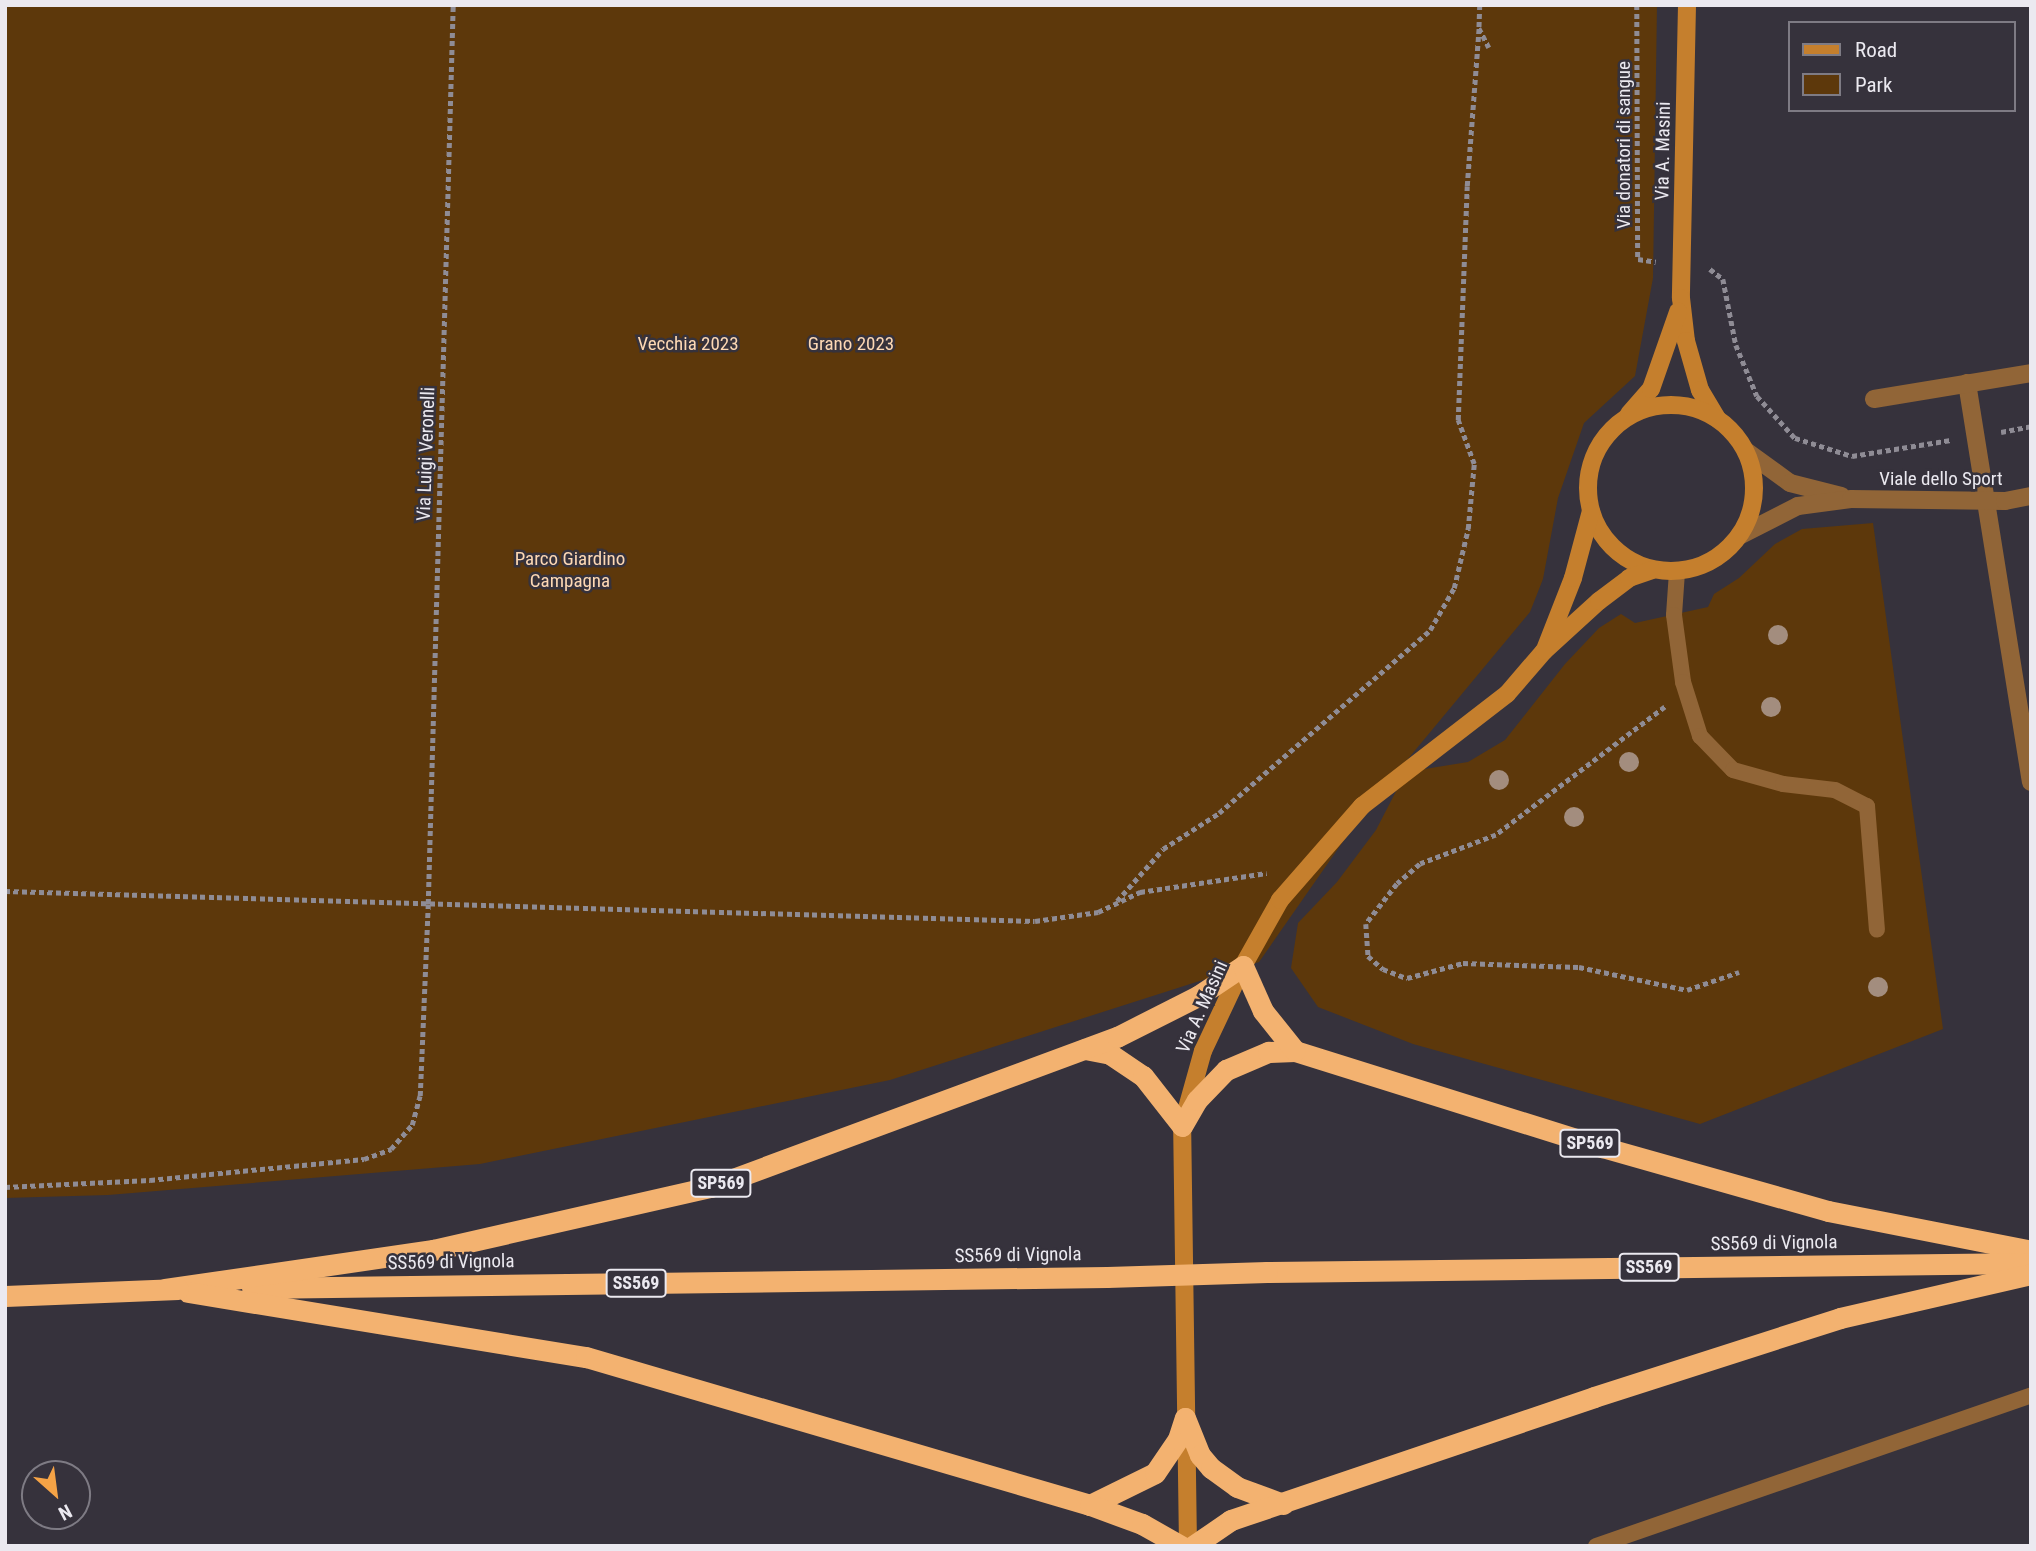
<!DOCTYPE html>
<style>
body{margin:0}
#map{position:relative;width:2036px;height:1551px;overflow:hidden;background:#36323c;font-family:"Roboto Condensed",sans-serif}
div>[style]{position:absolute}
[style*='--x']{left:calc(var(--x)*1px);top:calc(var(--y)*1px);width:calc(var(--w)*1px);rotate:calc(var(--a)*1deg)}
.green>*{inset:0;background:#5d380b}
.path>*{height:4.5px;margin-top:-2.25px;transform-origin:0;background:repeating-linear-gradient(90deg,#8f8c95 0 5px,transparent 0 8.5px)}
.lane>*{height:16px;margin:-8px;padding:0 8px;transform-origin:8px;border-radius:8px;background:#916537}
.street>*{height:18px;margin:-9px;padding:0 9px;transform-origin:9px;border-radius:9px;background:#916537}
.secondary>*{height:18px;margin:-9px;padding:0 9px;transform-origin:9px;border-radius:9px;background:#c57f2d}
.secondary>.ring{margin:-9px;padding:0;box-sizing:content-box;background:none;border:18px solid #c57f2d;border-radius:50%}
.highway>*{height:21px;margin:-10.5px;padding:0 10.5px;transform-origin:10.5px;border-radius:10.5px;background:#f3b270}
.highway-bridge>*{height:21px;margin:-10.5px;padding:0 10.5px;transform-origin:10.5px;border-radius:10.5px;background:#f3b270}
.trees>*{width:20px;height:20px;margin:-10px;border-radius:50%;background:#a38d7e}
span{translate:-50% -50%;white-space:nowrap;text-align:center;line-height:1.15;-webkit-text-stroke:5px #36323c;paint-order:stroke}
.shield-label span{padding:2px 5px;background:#36323c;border:2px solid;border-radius:5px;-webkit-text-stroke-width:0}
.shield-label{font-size:18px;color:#ebe9f0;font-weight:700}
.street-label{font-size:19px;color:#ebe9f0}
.park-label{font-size:19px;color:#fdd8b4}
.frame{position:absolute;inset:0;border:7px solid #ebe9f0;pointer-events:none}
.legend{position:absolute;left:1788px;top:21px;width:228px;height:91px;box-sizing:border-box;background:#36323c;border:2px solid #7e7b84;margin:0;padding:9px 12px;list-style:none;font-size:21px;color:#ebe9f0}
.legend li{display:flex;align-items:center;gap:14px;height:35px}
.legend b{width:35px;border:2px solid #7e7b84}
.north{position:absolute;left:21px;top:1460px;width:70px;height:70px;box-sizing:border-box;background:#36323c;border:2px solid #7e7b84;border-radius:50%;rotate:152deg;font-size:19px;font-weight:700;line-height:28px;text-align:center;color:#ebe9f0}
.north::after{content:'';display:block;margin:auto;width:24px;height:32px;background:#f5a346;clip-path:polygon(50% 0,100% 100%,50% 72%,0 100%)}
</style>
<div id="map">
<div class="green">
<i style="clip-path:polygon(5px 5px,1657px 5px,1653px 278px,1635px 376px,1584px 423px,1558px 498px,1543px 579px,1530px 612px,1363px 813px,1259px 962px,890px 1080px,480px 1164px,108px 1195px,5px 1198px)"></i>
<i style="clip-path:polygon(1873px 523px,1943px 1029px,1700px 1124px,1413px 1044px,1318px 1007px,1291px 968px,1298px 923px,1337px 882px,1376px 830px,1406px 772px,1468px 762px,1505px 740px,1565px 664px,1599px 628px,1621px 614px,1635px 623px,1708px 607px,1714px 594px,1739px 578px,1775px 544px,1802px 529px)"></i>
</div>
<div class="path">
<i style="--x:1480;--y:5;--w:23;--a:92"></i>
<i style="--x:1479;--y:28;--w:22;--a:63"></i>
<i style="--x:1637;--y:5;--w:254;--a:89.8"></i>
<i style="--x:1638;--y:259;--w:18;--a:9"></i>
<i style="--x:1710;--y:269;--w:16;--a:38"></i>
<i style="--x:1723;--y:279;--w:67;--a:78.9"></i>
<i style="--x:1736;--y:345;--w:55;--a:67.6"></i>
<i style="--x:1757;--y:396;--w:57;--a:47.9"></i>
<i style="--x:1795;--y:438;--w:60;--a:17.5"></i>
<i style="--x:1852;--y:456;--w:100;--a:-9.2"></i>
<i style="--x:2001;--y:432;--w:31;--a:-11"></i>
<i style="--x:1665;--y:707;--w:212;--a:142.9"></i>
<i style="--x:1496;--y:835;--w:81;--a:159.1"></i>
<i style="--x:1420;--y:864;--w:30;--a:139"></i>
<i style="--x:1397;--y:884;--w:51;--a:127.8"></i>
<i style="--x:1366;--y:924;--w:32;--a:86"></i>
<i style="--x:1368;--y:956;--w:20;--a:41"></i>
<i style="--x:1383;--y:969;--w:26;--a:21"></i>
<i style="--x:1407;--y:978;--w:58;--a:-15"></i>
<i style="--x:1463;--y:963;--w:116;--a:2"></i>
<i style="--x:1579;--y:967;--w:110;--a:12"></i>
<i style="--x:1687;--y:990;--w:55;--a:-19.1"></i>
<i style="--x:5;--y:891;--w:1030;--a:1.67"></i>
<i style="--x:1035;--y:921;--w:64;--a:-8.1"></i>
<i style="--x:1098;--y:912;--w:47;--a:-25.5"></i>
<i style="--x:1140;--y:892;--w:128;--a:-8.5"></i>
<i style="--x:1117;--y:901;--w:69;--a:-48.5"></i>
<i style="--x:1163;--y:849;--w:67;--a:-32.7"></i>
<i style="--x:1219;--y:813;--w:279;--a:-40.9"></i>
<i style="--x:1430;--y:630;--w:48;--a:-60.3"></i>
<i style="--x:1454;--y:588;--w:61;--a:-76.7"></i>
<i style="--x:1468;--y:529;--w:65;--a:-84.7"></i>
<i style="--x:1474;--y:464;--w:47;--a:-110"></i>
<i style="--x:1458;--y:420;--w:234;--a:-87.8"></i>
<i style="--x:1467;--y:186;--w:158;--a:-85.7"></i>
<i style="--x:5;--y:1187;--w:145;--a:-2.8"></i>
<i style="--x:150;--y:1180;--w:215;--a:-5.6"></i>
<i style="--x:364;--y:1159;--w:29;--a:-20"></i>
<i style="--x:391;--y:1149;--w:32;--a:-49"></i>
<i style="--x:412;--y:1125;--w:30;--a:-75"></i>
<i style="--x:420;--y:1096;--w:192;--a:-87.6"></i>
<i style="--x:428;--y:904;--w:899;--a:-88.41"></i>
</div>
<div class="lane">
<i style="--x:1677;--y:572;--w:43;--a:94"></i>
<i style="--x:1674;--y:615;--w:68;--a:82.3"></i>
<i style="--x:1683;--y:682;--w:57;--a:72.5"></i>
<i style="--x:1700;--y:736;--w:47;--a:45.9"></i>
<i style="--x:1733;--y:770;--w:52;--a:15.6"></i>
<i style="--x:1783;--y:784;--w:52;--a:6.6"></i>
<i style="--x:1835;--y:790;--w:36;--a:27"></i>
<i style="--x:1867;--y:806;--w:124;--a:85.4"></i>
<i style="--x:1596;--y:1546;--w:460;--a:-19.1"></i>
</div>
<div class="street">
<i style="--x:1967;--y:383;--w:404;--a:80.9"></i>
<i style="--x:1874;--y:399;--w:159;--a:-9.4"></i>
<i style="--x:1746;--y:451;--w:54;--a:36"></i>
<i style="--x:1790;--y:483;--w:53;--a:14.3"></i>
<i style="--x:1739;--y:536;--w:66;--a:-27"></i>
<i style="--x:1798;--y:506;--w:53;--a:-7.5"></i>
<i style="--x:1851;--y:499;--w:154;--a:0.7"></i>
<i style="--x:2005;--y:501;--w:26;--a:-11"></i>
</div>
<div class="secondary">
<i style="--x:1687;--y:5;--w:293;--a:91.2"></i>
<i style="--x:1681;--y:298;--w:43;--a:83.4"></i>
<i style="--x:1686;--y:341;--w:51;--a:74.1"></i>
<i style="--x:1700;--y:390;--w:33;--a:59"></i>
<i class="ring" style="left:1588px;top:405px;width:148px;height:148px"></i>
<i style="--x:1629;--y:414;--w:33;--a:-49"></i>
<i style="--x:1651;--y:389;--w:82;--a:-70.7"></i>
<i style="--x:1546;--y:647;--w:74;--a:-68.6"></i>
<i style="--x:1573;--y:578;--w:69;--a:-75"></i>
<i style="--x:1188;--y:1546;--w:420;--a:-90.8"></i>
<i style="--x:1182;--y:1126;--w:78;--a:-74.4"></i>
<i style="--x:1203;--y:1051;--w:94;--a:-64.8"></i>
<i style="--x:1243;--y:966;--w:76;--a:-60.7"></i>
<i style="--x:1280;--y:900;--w:125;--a:-48.9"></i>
<i style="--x:1362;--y:806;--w:183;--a:-37.7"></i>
<i style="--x:1507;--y:694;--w:57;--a:-49.3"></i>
<i style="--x:1544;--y:651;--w:74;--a:-42.3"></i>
<i style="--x:1599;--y:601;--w:38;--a:-37"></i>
<i style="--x:1629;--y:578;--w:24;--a:-19"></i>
</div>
<div class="highway">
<i style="--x:1085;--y:1049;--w:25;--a:11"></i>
<i style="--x:1110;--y:1054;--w:40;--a:34"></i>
<i style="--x:1143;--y:1076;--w:63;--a:52"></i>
<i style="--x:1182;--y:1126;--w:30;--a:-60"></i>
<i style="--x:1197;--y:1100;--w:42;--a:-46"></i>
<i style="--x:1226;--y:1070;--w:46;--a:-23.2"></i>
<i style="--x:1268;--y:1052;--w:27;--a:-2"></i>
<i style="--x:1295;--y:1051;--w:322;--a:17.4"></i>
<i style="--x:1602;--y:1147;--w:235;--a:15.8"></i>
<i style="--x:1828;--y:1211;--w:207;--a:11.1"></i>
<i style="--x:1267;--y:1272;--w:764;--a:-0.67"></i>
<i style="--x:252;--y:1288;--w:855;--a:-0.74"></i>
<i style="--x:165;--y:1289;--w:271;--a:-8.3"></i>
<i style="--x:433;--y:1250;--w:285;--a:-12.8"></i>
<i style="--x:711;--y:1187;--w:433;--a:-20.3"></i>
<i style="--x:1117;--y:1037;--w:91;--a:-26.8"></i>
<i style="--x:1198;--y:996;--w:54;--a:-33.7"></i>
<i style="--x:1243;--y:966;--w:49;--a:66"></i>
<i style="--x:1263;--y:1011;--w:51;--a:51.3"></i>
<i style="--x:188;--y:1292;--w:403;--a:9.3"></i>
<i style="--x:586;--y:1357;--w:525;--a:16.36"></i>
<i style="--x:1090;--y:1505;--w:72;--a:-26.2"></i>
<i style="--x:1155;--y:1473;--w:41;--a:-55.9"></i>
<i style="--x:1178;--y:1439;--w:22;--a:-72"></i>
<i style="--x:5;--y:1296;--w:173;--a:-2.3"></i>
<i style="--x:1185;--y:1418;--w:40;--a:68"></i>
<i style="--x:1200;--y:1455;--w:17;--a:50"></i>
<i style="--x:1211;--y:1468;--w:32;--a:36"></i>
<i style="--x:1237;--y:1487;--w:49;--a:20.3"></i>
<i style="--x:1090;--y:1505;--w:55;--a:20.1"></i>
<i style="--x:1142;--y:1524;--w:45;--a:29.4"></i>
<i style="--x:1193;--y:1546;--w:46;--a:-34.4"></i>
<i style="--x:1231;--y:1520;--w:383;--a:-18.7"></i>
<i style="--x:1594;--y:1397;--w:258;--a:-17.8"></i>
<i style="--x:1840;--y:1318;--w:196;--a:-13"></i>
</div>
<div class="highway-bridge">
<i style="--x:1107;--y:1277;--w:160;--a:-1.8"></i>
</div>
<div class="trees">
<i style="left:1778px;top:635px"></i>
<i style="left:1771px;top:707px"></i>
<i style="left:1629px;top:762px"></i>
<i style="left:1499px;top:780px"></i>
<i style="left:1574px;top:817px"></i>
<i style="left:1878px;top:987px"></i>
</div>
<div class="shield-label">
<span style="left:1590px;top:1143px">SP569</span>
<span style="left:721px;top:1183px">SP569</span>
<span style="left:1649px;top:1267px">SS569</span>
<span style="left:636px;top:1283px">SS569</span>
</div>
<div class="street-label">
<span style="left:1624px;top:145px;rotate:-90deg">Via donatori di sangue</span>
<span style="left:1663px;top:151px;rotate:-89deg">Via A. Masini</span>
<span style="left:426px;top:454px;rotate:-88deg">Via Luigi Veronelli</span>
<span style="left:1941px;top:479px">Viale dello Sport</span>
<span style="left:1202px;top:1007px;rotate:-66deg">Via A. Masini</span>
<span style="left:1774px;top:1243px;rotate:-1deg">SS569 di Vignola</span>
<span style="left:1018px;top:1255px;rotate:-1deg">SS569 di Vignola</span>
<span style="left:451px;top:1262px;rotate:-1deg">SS569 di Vignola</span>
</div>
<div class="park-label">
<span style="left:688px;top:344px">Vecchia 2023</span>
<span style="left:851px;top:344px">Grano 2023</span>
<span style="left:570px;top:570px">Parco Giardino<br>Campagna</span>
</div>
<div class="frame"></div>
<ul class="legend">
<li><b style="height:9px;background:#c57f2d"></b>Road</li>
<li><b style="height:19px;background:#5d380b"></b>Park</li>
</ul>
<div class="north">N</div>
</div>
